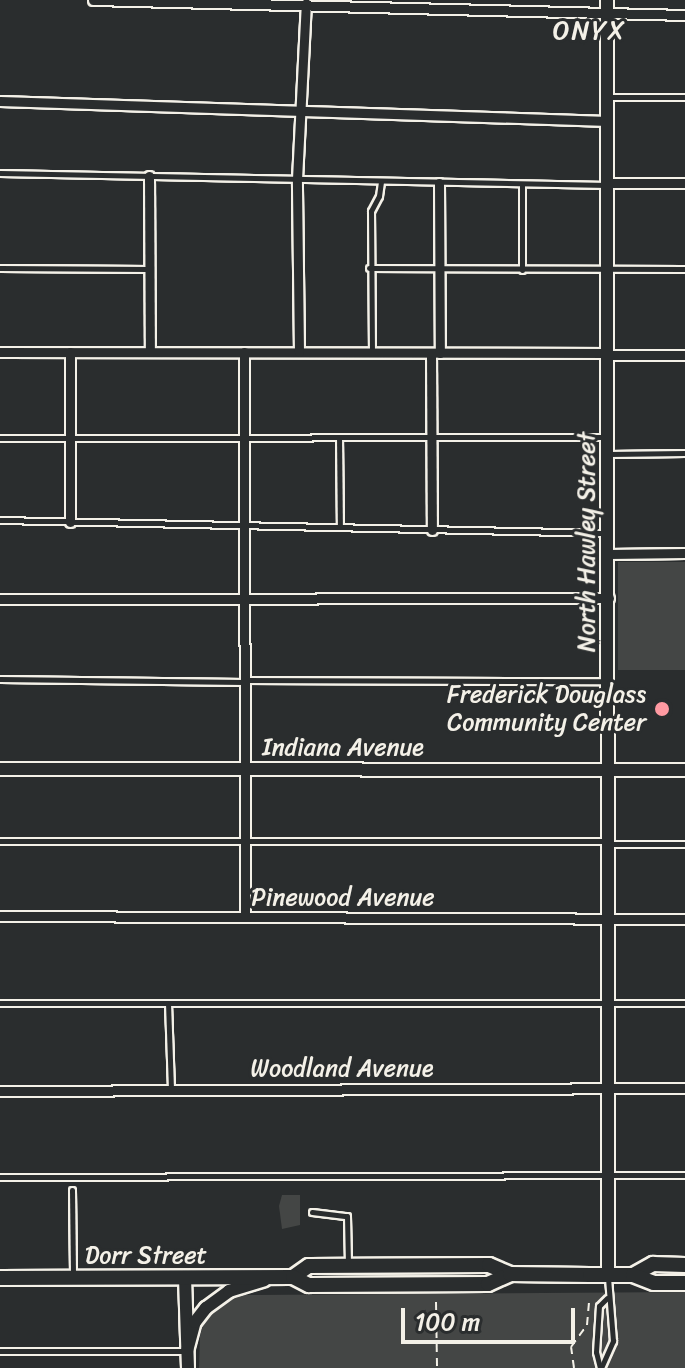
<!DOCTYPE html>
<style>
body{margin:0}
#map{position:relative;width:685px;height:1368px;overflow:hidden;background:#2a2d2e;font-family:Sriracha,sans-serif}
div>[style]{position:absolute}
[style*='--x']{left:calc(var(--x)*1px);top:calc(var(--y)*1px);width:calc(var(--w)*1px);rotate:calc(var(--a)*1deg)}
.green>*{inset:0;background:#444645;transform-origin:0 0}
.path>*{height:2px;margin-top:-1px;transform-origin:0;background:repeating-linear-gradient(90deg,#f4f1e8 0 8px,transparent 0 14px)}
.roads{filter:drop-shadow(2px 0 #f4f1e8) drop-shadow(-2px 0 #f4f1e8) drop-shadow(0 2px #f4f1e8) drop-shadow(0 -2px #f4f1e8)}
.service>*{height:5px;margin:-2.5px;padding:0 2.5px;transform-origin:2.5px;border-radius:2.5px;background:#2a2d2e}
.minor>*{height:9px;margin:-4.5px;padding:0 4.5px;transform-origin:4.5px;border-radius:4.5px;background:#2a2d2e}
.tertiary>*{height:12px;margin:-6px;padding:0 6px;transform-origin:6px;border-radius:6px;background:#2a2d2e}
.secondary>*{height:14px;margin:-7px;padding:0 7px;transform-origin:7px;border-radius:7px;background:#2a2d2e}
.dots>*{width:22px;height:22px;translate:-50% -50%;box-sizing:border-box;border:4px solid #2a2d2e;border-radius:50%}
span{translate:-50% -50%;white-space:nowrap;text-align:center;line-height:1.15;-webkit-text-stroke:6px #2a2d2e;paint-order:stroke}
.street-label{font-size:24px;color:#f4f1e8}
.poi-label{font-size:24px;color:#f4f1e8}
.right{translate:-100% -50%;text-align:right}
.neighbourhood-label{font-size:26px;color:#f4f1e8;letter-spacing:2px}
.scale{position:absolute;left:401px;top:1308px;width:174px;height:36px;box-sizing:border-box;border:4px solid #f4f1e8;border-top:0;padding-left:10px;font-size:24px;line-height:28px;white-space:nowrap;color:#f4f1e8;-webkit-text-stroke:6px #2a2d2e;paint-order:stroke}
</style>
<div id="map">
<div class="green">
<i style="left:618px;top:562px;width:67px;height:108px"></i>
<i style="clip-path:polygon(282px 1195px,300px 1195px,300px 1225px,282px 1229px,279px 1206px)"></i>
<i style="clip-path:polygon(685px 1292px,685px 1368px,199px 1368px,200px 1336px,204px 1322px,226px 1300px,241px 1295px)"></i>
</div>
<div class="path">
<i style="--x:436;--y:1302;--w:66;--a:89.1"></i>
<i style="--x:574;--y:1368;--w:21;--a:-98"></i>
<i style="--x:571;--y:1347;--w:27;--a:-54"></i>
<i style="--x:587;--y:1325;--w:23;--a:-85"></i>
</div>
<div class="roads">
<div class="service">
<i style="--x:610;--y:97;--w:75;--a:0"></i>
<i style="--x:0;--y:173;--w:607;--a:1.13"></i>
<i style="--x:0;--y:268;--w:148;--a:0.4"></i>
<i style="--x:369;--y:268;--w:316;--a:0.2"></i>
<i style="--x:522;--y:270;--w:86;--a:-90"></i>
<i style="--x:372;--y:353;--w:142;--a:-90.4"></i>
<i style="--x:371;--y:211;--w:17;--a:-62"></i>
<i style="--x:379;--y:196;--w:15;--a:-82"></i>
<i style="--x:339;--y:437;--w:90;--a:89.4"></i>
<i style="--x:0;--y:438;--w:607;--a:-0.09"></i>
<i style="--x:609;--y:454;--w:76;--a:-0.8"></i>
<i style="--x:0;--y:520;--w:608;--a:1.22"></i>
<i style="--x:0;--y:679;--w:243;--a:0.7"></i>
<i style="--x:246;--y:680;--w:362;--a:0.2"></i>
<i style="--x:0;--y:841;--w:607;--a:0"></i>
<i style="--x:610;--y:844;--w:75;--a:0"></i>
<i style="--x:0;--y:1003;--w:685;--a:0"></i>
<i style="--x:168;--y:1003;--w:86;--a:88"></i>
<i style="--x:0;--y:1177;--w:685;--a:-0.17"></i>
<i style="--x:72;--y:1190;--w:87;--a:89.3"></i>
<i style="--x:312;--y:1212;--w:35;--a:7"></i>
<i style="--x:347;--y:1216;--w:49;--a:88.8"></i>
<i style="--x:0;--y:1351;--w:186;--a:0"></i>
<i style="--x:600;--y:1368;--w:16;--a:-104"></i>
<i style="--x:596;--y:1352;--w:46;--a:-86.3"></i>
<i style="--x:599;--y:1306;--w:11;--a:-45"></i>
<i style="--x:601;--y:1368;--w:30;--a:-66"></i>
<i style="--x:613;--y:1341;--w:63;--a:-94.5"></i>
</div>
<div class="minor">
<i style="--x:93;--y:0;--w:592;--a:1.45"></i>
<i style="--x:0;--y:101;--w:608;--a:1.88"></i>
<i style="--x:149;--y:176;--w:176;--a:89.7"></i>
<i style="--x:439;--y:183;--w:170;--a:89.7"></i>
<i style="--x:608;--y:183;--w:77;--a:0"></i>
<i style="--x:0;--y:352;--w:609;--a:0.09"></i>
<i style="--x:70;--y:352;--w:170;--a:90"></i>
<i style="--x:244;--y:352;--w:565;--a:89.9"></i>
<i style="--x:299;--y:352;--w:173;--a:-90.7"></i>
<i style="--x:297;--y:179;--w:176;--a:-87.1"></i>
<i style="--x:431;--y:353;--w:177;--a:89.7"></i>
<i style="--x:609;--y:355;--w:76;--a:0"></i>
<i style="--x:609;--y:554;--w:76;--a:-0.8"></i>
<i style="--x:0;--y:599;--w:609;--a:-0.09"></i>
<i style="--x:0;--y:916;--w:685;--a:0.25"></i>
<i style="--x:0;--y:1091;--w:685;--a:-0.25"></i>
</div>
<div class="tertiary">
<i style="--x:607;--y:0;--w:1275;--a:89.96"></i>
<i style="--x:0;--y:769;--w:685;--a:0.08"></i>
<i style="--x:185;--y:1278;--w:90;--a:88.1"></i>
<i style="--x:187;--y:1351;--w:30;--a:-75"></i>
<i style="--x:195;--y:1322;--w:18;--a:-52"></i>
<i style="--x:206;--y:1308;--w:29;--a:-36"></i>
<i style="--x:229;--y:1291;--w:37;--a:-17"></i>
</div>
<div class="secondary">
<i style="--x:633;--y:1275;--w:23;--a:-29"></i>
<i style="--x:653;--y:1264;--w:32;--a:2"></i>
<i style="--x:293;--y:1277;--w:19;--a:-35"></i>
<i style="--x:309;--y:1266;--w:180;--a:-0.3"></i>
<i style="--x:489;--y:1265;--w:23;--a:23"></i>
<i style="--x:0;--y:1278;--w:293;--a:-0.2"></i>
<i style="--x:293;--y:1277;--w:18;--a:27"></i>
<i style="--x:309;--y:1285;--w:179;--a:-0.3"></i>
<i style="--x:488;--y:1284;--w:24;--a:-24"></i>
<i style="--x:510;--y:1274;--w:80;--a:0.7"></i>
<i style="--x:590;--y:1275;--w:43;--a:0"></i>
<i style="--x:633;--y:1275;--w:22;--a:21"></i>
<i style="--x:654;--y:1283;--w:31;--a:0"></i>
</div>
</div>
<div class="dots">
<i style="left:662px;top:709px;background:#ff9aa2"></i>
</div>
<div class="street-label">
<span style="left:587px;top:542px;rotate:-90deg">North Hawley Street</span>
<span style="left:343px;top:748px">Indiana Avenue</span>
<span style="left:343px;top:898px">Pinewood Avenue</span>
<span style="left:342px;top:1069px">Woodland Avenue</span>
<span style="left:146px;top:1256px">Dorr Street</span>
</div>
<div class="poi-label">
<span class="right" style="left:646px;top:709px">Frederick Douglass<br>Community Center</span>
</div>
<div class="neighbourhood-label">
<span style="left:590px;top:31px">ONYX</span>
</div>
<div class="scale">100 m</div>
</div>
